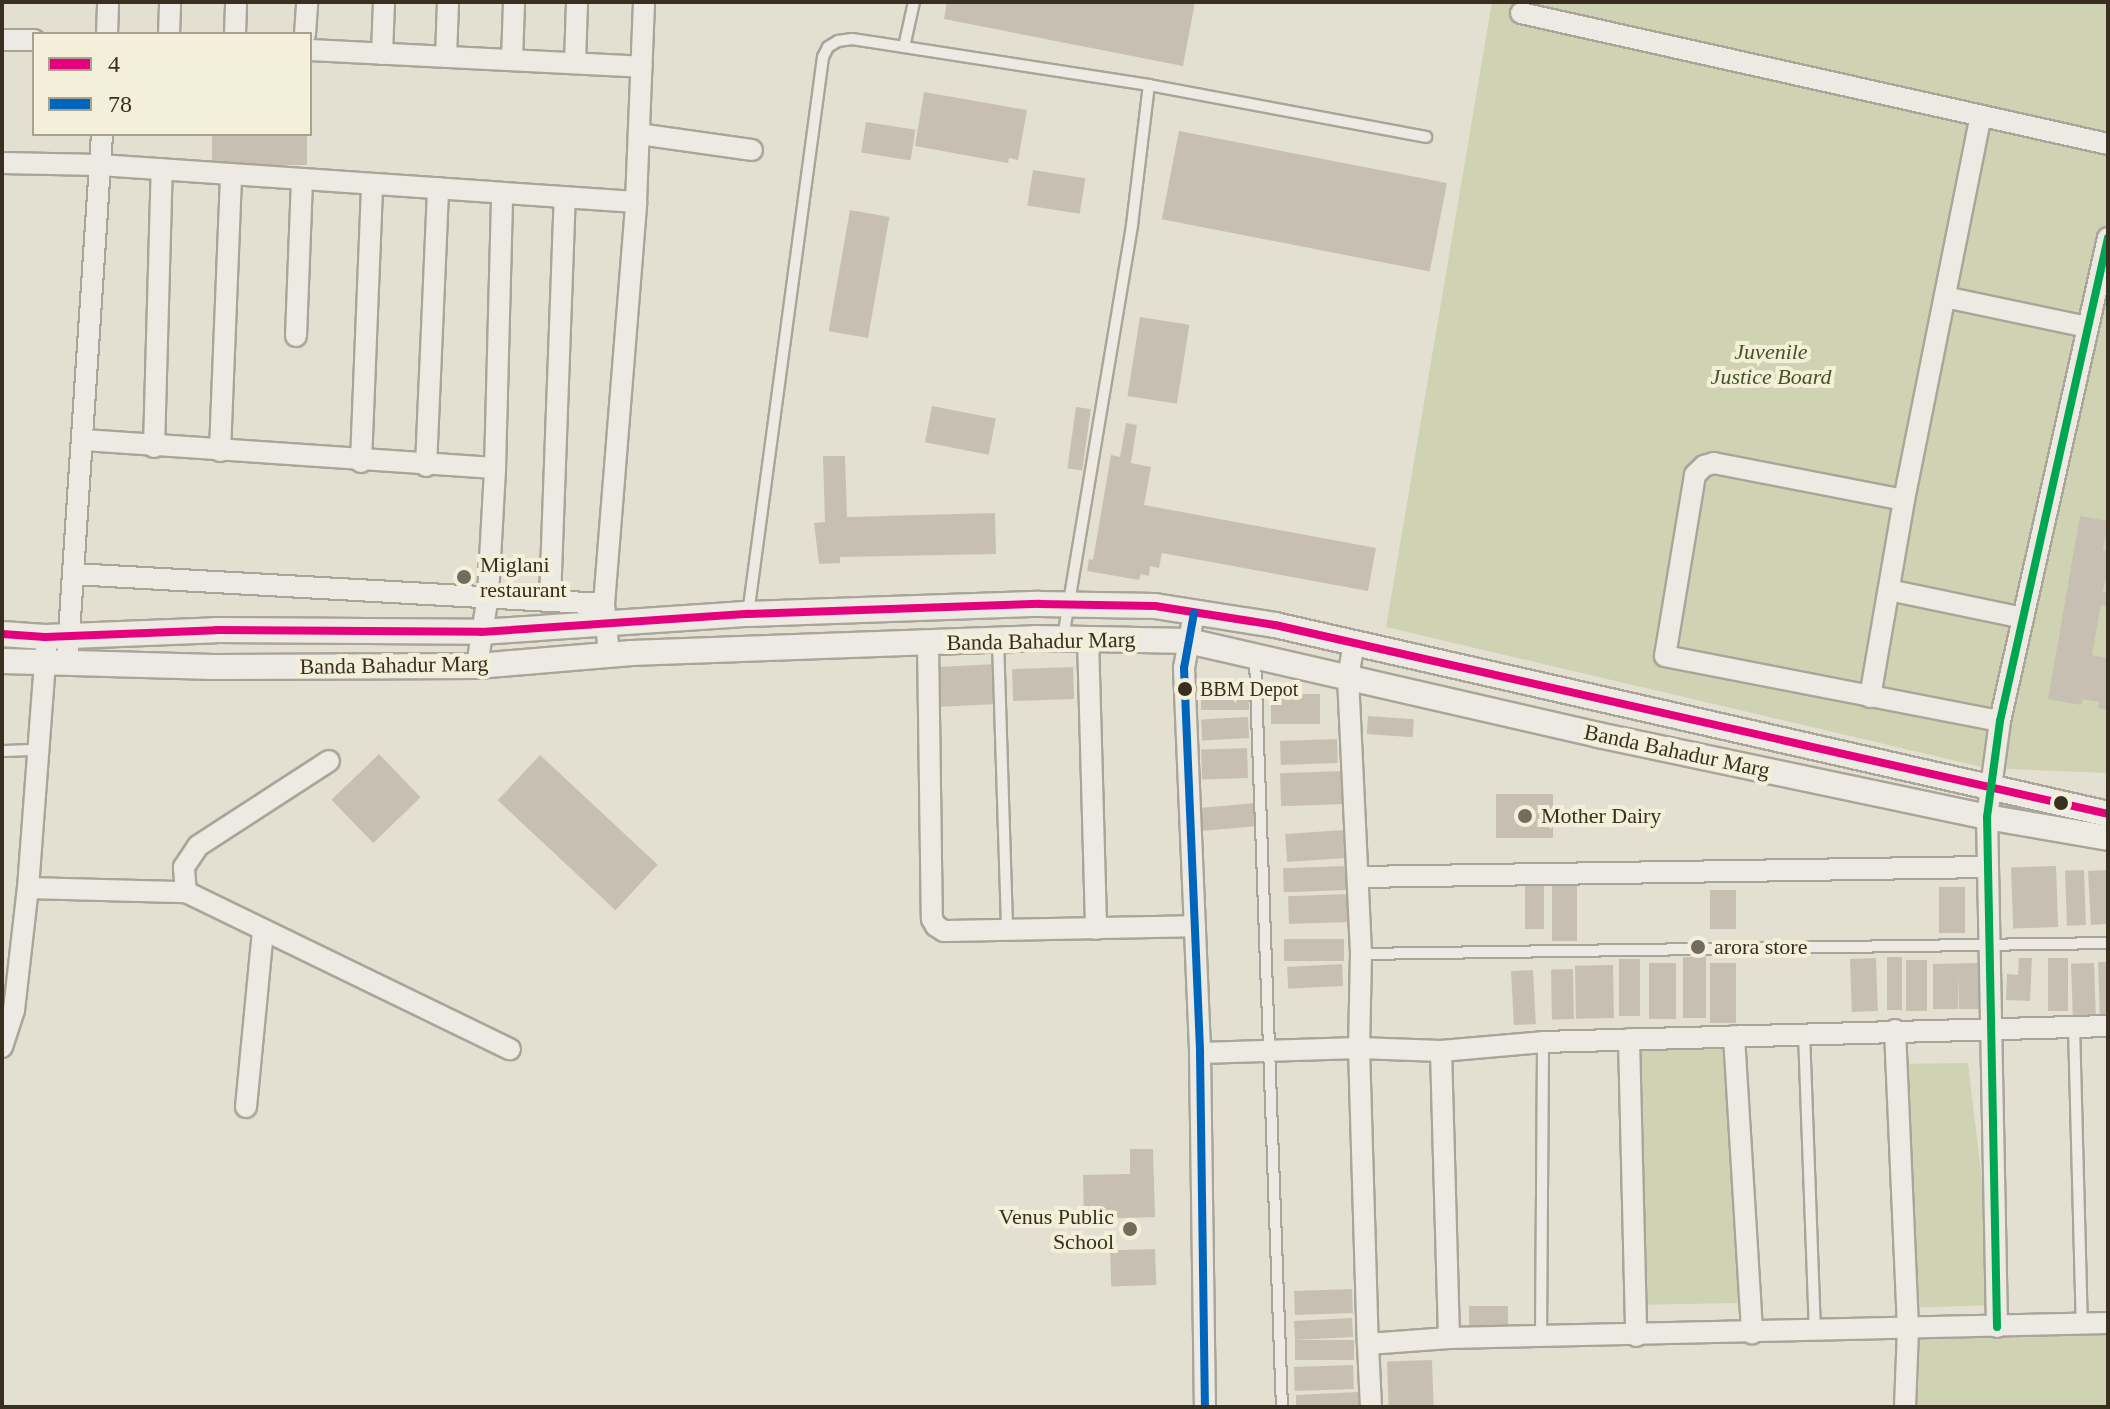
<!DOCTYPE html>
<style>
body{margin:0}
#map{position:relative;width:2110px;height:1409px;overflow:hidden;background:#e3e0d1;font-family:Georgia,serif}
div>[style]{position:absolute}
[style*='--x']{left:calc(var(--x)*1px);top:calc(var(--y)*1px);width:calc(var(--w)*1px);rotate:calc(var(--a)*1deg)}
.green>*{inset:0;background:#cfd3b4;transform-origin:0 0}
.building>*{inset:0;background:#c7c0b2;transform-origin:0 0}
.roads{filter:drop-shadow(2px 0 #a9a599) drop-shadow(-2px 0 #a9a599) drop-shadow(0 2px #a9a599) drop-shadow(0 -2px #a9a599)}
.service>*{height:10px;margin:-5px;padding:0 5px;transform-origin:5px;border-radius:5px;background:#eceae2}
.minor>*{height:20px;margin:-10px;padding:0 10px;transform-origin:10px;border-radius:10px;background:#eceae2}
.tertiary>*{height:24px;margin:-12px;padding:0 12px;transform-origin:12px;border-radius:12px;background:#eceae2}
.bus-1>*{height:8px;margin:-4px;padding:0 4px;transform-origin:4px;border-radius:4px;background:#e5007d}
.bus-2>*{height:8px;margin:-4px;padding:0 4px;transform-origin:4px;border-radius:4px;background:#0065bd}
.bus-3>*{height:8px;margin:-4px;padding:0 4px;transform-origin:4px;border-radius:4px;background:#00a651}
.dots>*{width:22px;height:22px;translate:-50% -50%;box-sizing:border-box;border:4px solid #f3efd8;border-radius:50%}
span{translate:-50% -50%;white-space:nowrap;text-align:center;line-height:1.15;-webkit-text-stroke:8px #f3efd8;paint-order:stroke}
.bus-label{font-size:20px;color:#382f21}
.left{translate:0 -50%;text-align:left}
.park-label{font-size:22px;color:#44532a;font-style:italic}
.poi-label{font-size:22px;color:#382f21}
.right{translate:-100% -50%;text-align:right}
.street-label{font-size:22px;color:#382f21}
.frame{position:absolute;inset:0;border:4px solid #382f21;pointer-events:none}
.legend{position:absolute;left:32px;top:32px;width:280px;height:104px;box-sizing:border-box;background:#f3efd8;border:2px solid #a8a28f;margin:0;padding:10px 14px;list-style:none;font-size:24px;color:#382f21}
.legend li{display:flex;align-items:center;gap:16px;height:40px}
.legend b{width:40px;border:2px solid #a8a28f}
</style>
<div id="map">
<div class="green">
<i style="clip-path:polygon(1492px 2px,2108px 2px,2108px 773px,1986px 768px,1386px 627px)"></i>
<i style="clip-path:polygon(1723px 1036px,1741px 1303px,1631px 1305px,1629px 1039px)"></i>
<i style="clip-path:polygon(1968px 1063px,1997px 1305px,1901px 1308px,1896px 1064px)"></i>
<i style="left:2108px;top:1323px;width:84px;height:193px;rotate:90deg"></i>
</div>
<div class="building">
<i style="clip-path:polygon(947px 2px,1195px 2px,1183px 66px,944px 19px)"></i>
<i style="clip-path:polygon(924px 92px,1027px 110px,1018px 160px,1009px 158px,1008px 163px,915px 146px)"></i>
<i style="left:866px;top:122px;width:50px;height:31px;rotate:9deg"></i>
<i style="left:1179px;top:131px;width:273px;height:90px;rotate:11deg"></i>
<i style="left:212px;top:134px;width:95px;height:31px"></i>
<i style="left:1033px;top:170px;width:53px;height:36px;rotate:9deg"></i>
<i style="left:850px;top:210px;width:40px;height:123px;rotate:10deg"></i>
<i style="left:1140px;top:317px;width:50px;height:80px;rotate:9deg"></i>
<i style="left:932px;top:406px;width:65px;height:37px;rotate:11deg"></i>
<i style="left:1076px;top:407px;width:15px;height:62px;rotate:8deg"></i>
<i style="clip-path:polygon(1126px 423px,1137px 425px,1131px 463px,1151px 467px,1144px 505px,1376px 548px,1368px 591px,1162px 553px,1159px 568px,1150px 566px,1149px 576px,1141px 574px,1139px 580px,1087px 571px,1089px 559px,1093px 560px,1111px 455px,1120px 457px)"></i>
<i style="clip-path:polygon(823px 456px,845px 456px,847px 517px,995px 513px,996px 554px,840px 557px,840px 563px,819px 564px,814px 523px,825px 522px)"></i>
<i style="clip-path:polygon(2080px 516px,2108px 521px,2103px 550px,2108px 551px,2108px 581px,2105px 580px,2103px 592px,2108px 593px,2108px 602px,2107px 606px,2101px 605px,2092px 655px,2108px 658px,2108px 710px,2098px 708px,2099px 702px,2083px 699px,2081px 705px,2048px 699px)"></i>
<i style="left:995px;top:664px;width:40px;height:60px;rotate:87deg"></i>
<i style="left:1073px;top:667px;width:32px;height:61px;rotate:88deg"></i>
<i style="left:1201px;top:693px;width:48px;height:17px"></i>
<i style="left:1271px;top:694px;width:49px;height:30px"></i>
<i style="left:1368px;top:716px;width:46px;height:18px;rotate:4deg"></i>
<i style="left:1248px;top:717px;width:21px;height:47px;rotate:87deg"></i>
<i style="left:1337px;top:739px;width:24px;height:57px;rotate:88deg"></i>
<i style="left:1247px;top:748px;width:30px;height:46px;rotate:88deg"></i>
<i style="left:379px;top:754px;width:60px;height:66px;rotate:46deg"></i>
<i style="left:540px;top:755px;width:161px;height:62px;rotate:43deg"></i>
<i style="left:1343px;top:771px;width:33px;height:63px;rotate:88deg"></i>
<i style="left:1553px;top:794px;width:44px;height:57px;rotate:90deg"></i>
<i style="left:1256px;top:803px;width:23px;height:60px;rotate:85deg"></i>
<i style="left:1344px;top:830px;width:28px;height:59px;rotate:86deg"></i>
<i style="left:1346px;top:866px;width:24px;height:63px;rotate:88deg"></i>
<i style="left:2056px;top:866px;width:61px;height:45px;rotate:88deg"></i>
<i style="left:2084px;top:870px;width:55px;height:19px;rotate:88deg"></i>
<i style="clip-path:polygon(2108px 870px,2108px 924px,2091px 925px,2088px 871px)"></i>
<i style="left:1552px;top:883px;width:25px;height:58px"></i>
<i style="left:1525px;top:884px;width:19px;height:45px"></i>
<i style="left:1965px;top:887px;width:46px;height:26px;rotate:90deg"></i>
<i style="left:1710px;top:890px;width:26px;height:39px"></i>
<i style="left:1349px;top:894px;width:28px;height:61px;rotate:88deg"></i>
<i style="left:1284px;top:939px;width:60px;height:22px"></i>
<i style="left:1683px;top:957px;width:23px;height:61px"></i>
<i style="left:1887px;top:957px;width:15px;height:53px"></i>
<i style="left:1876px;top:958px;width:53px;height:26px;rotate:88deg"></i>
<i style="clip-path:polygon(2019px 958px,2032px 958px,2030px 1001px,2006px 1000px,2007px 974px,2018px 975px)"></i>
<i style="left:2048px;top:958px;width:20px;height:53px"></i>
<i style="left:1619px;top:959px;width:21px;height:57px"></i>
<i style="left:1906px;top:960px;width:21px;height:51px"></i>
<i style="clip-path:polygon(2098px 962px,2108px 962px,2108px 1021px,2100px 1021px)"></i>
<i style="left:1649px;top:963px;width:27px;height:56px"></i>
<i style="left:1710px;top:963px;width:26px;height:60px"></i>
<i style="clip-path:polygon(1978px 963px,1978px 1009px,1959px 1009px,1958px 975px,1958px 1009px,1933px 1009px,1933px 964px)"></i>
<i style="left:2094px;top:963px;width:52px;height:23px;rotate:88deg"></i>
<i style="left:1342px;top:964px;width:22px;height:55px;rotate:87deg"></i>
<i style="left:1613px;top:965px;width:53px;height:38px;rotate:89deg"></i>
<i style="left:1573px;top:969px;width:50px;height:22px;rotate:89deg"></i>
<i style="left:1533px;top:970px;width:54px;height:22px;rotate:87deg"></i>
<i style="clip-path:polygon(1130px 1149px,1153px 1149px,1155px 1217px,1084px 1219px,1083px 1175px,1130px 1174px)"></i>
<i style="left:1155px;top:1249px;width:36px;height:45px;rotate:88deg"></i>
<i style="left:1352px;top:1289px;width:24px;height:58px;rotate:88deg"></i>
<i style="left:1469px;top:1306px;width:39px;height:20px"></i>
<i style="left:1352px;top:1318px;width:19px;height:58px;rotate:87deg"></i>
<i style="left:1354px;top:1340px;width:20px;height:59px;rotate:90deg"></i>
<i style="left:1432px;top:1360px;width:47px;height:45px;rotate:88deg"></i>
<i style="left:1353px;top:1365px;width:24px;height:59px;rotate:88deg"></i>
<i style="clip-path:polygon(1358px 1392px,1359px 1407px,1296px 1407px,1296px 1395px)"></i>
</div>
<div class="roads">
<div class="service">
<i style="--x:904;--y:47;--w:46;--a:-77.5"></i>
<i style="--x:748;--y:614;--w:562;--a:-82.33"></i>
<i style="--x:823;--y:57;--w:11;--a:-63"></i>
<i style="--x:828;--y:47;--w:12;--a:-31"></i>
<i style="--x:838;--y:41;--w:14;--a:-8"></i>
<i style="--x:852;--y:39;--w:53;--a:8.7"></i>
<i style="--x:904;--y:47;--w:248;--a:8.8"></i>
<i style="--x:1149;--y:85;--w:282;--a:10.6"></i>
<i style="--x:1063;--y:638;--w:419;--a:-80.5"></i>
<i style="--x:1132;--y:225;--w:141;--a:-83.1"></i>
<i style="--x:998;--y:640;--w:288;--a:88.2"></i>
<i style="--x:1255;--y:658;--w:749;--a:87.94"></i>
<i style="--x:2;--y:751;--w:37;--a:-2"></i>
<i style="--x:1361;--y:954;--w:747;--a:-0.84"></i>
<i style="--x:2074;--y:1026;--w:298;--a:88.5"></i>
<i style="--x:1804;--y:1033;--w:298;--a:87.9"></i>
<i style="--x:1541;--y:1336;--w:294;--a:-89.6"></i>
</div>
<div class="minor">
<i style="--x:1521;--y:13;--w:601;--a:12.58"></i>
<i style="--x:107;--y:34;--w:32;--a:-88"></i>
<i style="--x:169;--y:34;--w:32;--a:-88"></i>
<i style="--x:235;--y:34;--w:32;--a:-88"></i>
<i style="--x:305;--y:34;--w:32;--a:-86"></i>
<i style="--x:2;--y:40;--w:32;--a:0"></i>
<i style="--x:310;--y:50;--w:332;--a:2.9"></i>
<i style="--x:382;--y:54;--w:52;--a:-87.8"></i>
<i style="--x:446;--y:57;--w:55;--a:-87.9"></i>
<i style="--x:512;--y:60;--w:58;--a:-88"></i>
<i style="--x:575;--y:63;--w:61;--a:-88.1"></i>
<i style="--x:639;--y:134;--w:114;--a:8.1"></i>
<i style="--x:2;--y:163;--w:98;--a:1.2"></i>
<i style="--x:100;--y:165;--w:537;--a:3.95"></i>
<i style="--x:1945;--y:297;--w:145;--a:11.9"></i>
<i style="--x:296;--y:336;--w:157;--a:-87.8"></i>
<i style="--x:83;--y:440;--w:413;--a:3.9"></i>
<i style="--x:154;--y:447;--w:278;--a:-88.4"></i>
<i style="--x:220;--y:451;--w:277;--a:-87.7"></i>
<i style="--x:361;--y:462;--w:278;--a:-87.7"></i>
<i style="--x:426;--y:466;--w:278;--a:-87.5"></i>
<i style="--x:1904;--y:500;--w:194;--a:-169"></i>
<i style="--x:1714;--y:463;--w:10;--a:163"></i>
<i style="--x:1704;--y:466;--w:13;--a:135"></i>
<i style="--x:1695;--y:475;--w:183;--a:99.4"></i>
<i style="--x:1665;--y:656;--w:341;--a:11"></i>
<i style="--x:73;--y:574;--w:532;--a:3.23"></i>
<i style="--x:1889;--y:590;--w:137;--a:11.8"></i>
<i style="--x:550;--y:600;--w:403;--a:-87.9"></i>
<i style="--x:1194;--y:613;--w:56;--a:100.3"></i>
<i style="--x:1184;--y:668;--w:385;--a:87.6"></i>
<i style="--x:1200;--y:1053;--w:354;--a:89.2"></i>
<i style="--x:1088;--y:638;--w:291;--a:88.4"></i>
<i style="--x:928;--y:643;--w:276;--a:89.2"></i>
<i style="--x:932;--y:919;--w:8;--a:60"></i>
<i style="--x:936;--y:926;--w:9;--a:32"></i>
<i style="--x:944;--y:931;--w:251;--a:-1.1"></i>
<i style="--x:1354;--y:643;--w:35;--a:100"></i>
<i style="--x:1348;--y:677;--w:277;--a:87.3"></i>
<i style="--x:1361;--y:954;--w:94;--a:91.2"></i>
<i style="--x:1359;--y:1048;--w:296;--a:88.3"></i>
<i style="--x:1368;--y:1344;--w:81;--a:-4.2"></i>
<i style="--x:1449;--y:1338;--w:659;--a:-1.3"></i>
<i style="--x:609;--y:654;--w:50;--a:-95.7"></i>
<i style="--x:604;--y:604;--w:403;--a:-85.4"></i>
<i style="--x:636;--y:202;--w:200;--a:-87.7"></i>
<i style="--x:67;--y:664;--w:531;--a:-86.22"></i>
<i style="--x:477;--y:666;--w:72;--a:-81.2"></i>
<i style="--x:488;--y:595;--w:127;--a:-86.8"></i>
<i style="--x:495;--y:468;--w:275;--a:-88.5"></i>
<i style="--x:1870;--y:697;--w:200;--a:-80.2"></i>
<i style="--x:1904;--y:500;--w:392;--a:-78.7"></i>
<i style="--x:1358;--y:877;--w:629;--a:-0.91"></i>
<i style="--x:28;--y:888;--w:158;--a:1.5"></i>
<i style="--x:186;--y:892;--w:360;--a:25.9"></i>
<i style="--x:186;--y:892;--w:25;--a:-95"></i>
<i style="--x:184;--y:867;--w:25;--a:-56"></i>
<i style="--x:198;--y:846;--w:156;--a:-33"></i>
<i style="--x:1895;--y:1030;--w:299;--a:87.5"></i>
<i style="--x:1908;--y:1329;--w:78;--a:92.2"></i>
<i style="--x:1734;--y:1036;--w:298;--a:86.5"></i>
<i style="--x:1629;--y:1039;--w:297;--a:88.6"></i>
<i style="--x:2;--y:1047;--w:39;--a:-72"></i>
<i style="--x:14;--y:1010;--w:123;--a:-83.5"></i>
<i style="--x:28;--y:888;--w:242;--a:-85.7"></i>
<i style="--x:1441;--y:1051;--w:287;--a:88.4"></i>
<i style="--x:1200;--y:1053;--w:159;--a:-1.8"></i>
<i style="--x:1359;--y:1048;--w:82;--a:2.1"></i>
<i style="--x:1441;--y:1051;--w:102;--a:-5"></i>
<i style="--x:1543;--y:1042;--w:565;--a:-1.62"></i>
<i style="--x:246;--y:1107;--w:178;--a:-84.5"></i>
<i style="--x:1997;--y:1327;--w:510;--a:-91.12"></i>
<i style="--x:1987;--y:817;--w:97;--a:-82.3"></i>
<i style="--x:2000;--y:721;--w:495;--a:-77.4"></i>
<i style="--x:1368;--y:1344;--w:63;--a:87.3"></i>
</div>
<div class="tertiary">
<i style="--x:2;--y:634;--w:43;--a:4"></i>
<i style="--x:45;--y:637;--w:171;--a:-2.3"></i>
<i style="--x:216;--y:630;--w:265;--a:0.4"></i>
<i style="--x:481;--y:632;--w:268;--a:-3.9"></i>
<i style="--x:748;--y:614;--w:291;--a:-2"></i>
<i style="--x:1039;--y:604;--w:116;--a:1"></i>
<i style="--x:1155;--y:606;--w:121;--a:9"></i>
<i style="--x:1275;--y:625;--w:854;--a:12.78"></i>
<i style="--x:2;--y:661;--w:212;--a:1.6"></i>
<i style="--x:214;--y:667;--w:263;--a:-0.2"></i>
<i style="--x:477;--y:666;--w:155;--a:-4.8"></i>
<i style="--x:631;--y:653;--w:405;--a:-2.1"></i>
<i style="--x:1036;--y:638;--w:152;--a:1.1"></i>
<i style="--x:1188;--y:641;--w:421;--a:12.9"></i>
<i style="--x:1598;--y:735;--w:398;--a:11.9"></i>
<i style="--x:1987;--y:817;--w:123;--a:9.8"></i>
</div>
</div>
<div class="bus-1">
<i style="--x:2;--y:634;--w:43;--a:4"></i>
<i style="--x:45;--y:637;--w:171;--a:-2.3"></i>
<i style="--x:216;--y:630;--w:265;--a:0.4"></i>
<i style="--x:481;--y:632;--w:268;--a:-3.9"></i>
<i style="--x:748;--y:614;--w:291;--a:-2"></i>
<i style="--x:1039;--y:604;--w:116;--a:1"></i>
<i style="--x:1155;--y:606;--w:121;--a:9"></i>
<i style="--x:1275;--y:625;--w:854;--a:12.78"></i>
</div>
<div class="bus-2">
<i style="--x:1194;--y:613;--w:56;--a:100.3"></i>
<i style="--x:1184;--y:668;--w:385;--a:87.6"></i>
<i style="--x:1200;--y:1053;--w:354;--a:89.2"></i>
</div>
<div class="bus-3">
<i style="--x:1997;--y:1327;--w:510;--a:-91.12"></i>
<i style="--x:1987;--y:817;--w:97;--a:-82.3"></i>
<i style="--x:2000;--y:721;--w:495;--a:-77.4"></i>
</div>
<div class="dots">
<i style="left:464px;top:577px;background:#746d5f"></i>
<i style="left:1185px;top:689px;background:#382f21"></i>
<i style="left:2061px;top:803px;background:#382f21"></i>
<i style="left:1525px;top:816px;background:#746d5f"></i>
<i style="left:1698px;top:947px;background:#746d5f"></i>
<i style="left:1130px;top:1229px;background:#746d5f"></i>
</div>
<div class="bus-label">
<span class="left" style="left:1200px;top:689px">BBM Depot</span>
</div>
<div class="park-label">
<span style="left:1771px;top:364px">Juvenile<br>Justice Board</span>
</div>
<div class="poi-label">
<span class="left" style="left:480px;top:577px">Miglani<br>restaurant</span>
<span class="left" style="left:1541px;top:816px">Mother Dairy</span>
<span class="left" style="left:1714px;top:947px">arora store</span>
<span class="right" style="left:1114px;top:1229px">Venus Public<br>School</span>
</div>
<div class="street-label">
<span style="left:1041px;top:641px;rotate:-1deg">Banda Bahadur Marg</span>
<span style="left:394px;top:665px;rotate:-1deg">Banda Bahadur Marg</span>
<span style="left:1677px;top:751px;rotate:12deg">Banda Bahadur Marg</span>
</div>
<div class="frame"></div>
<ul class="legend">
<li><b style="height:10px;background:#e5007d"></b>4</li>
<li><b style="height:10px;background:#0065bd"></b>78</li>
</ul>
</div>
